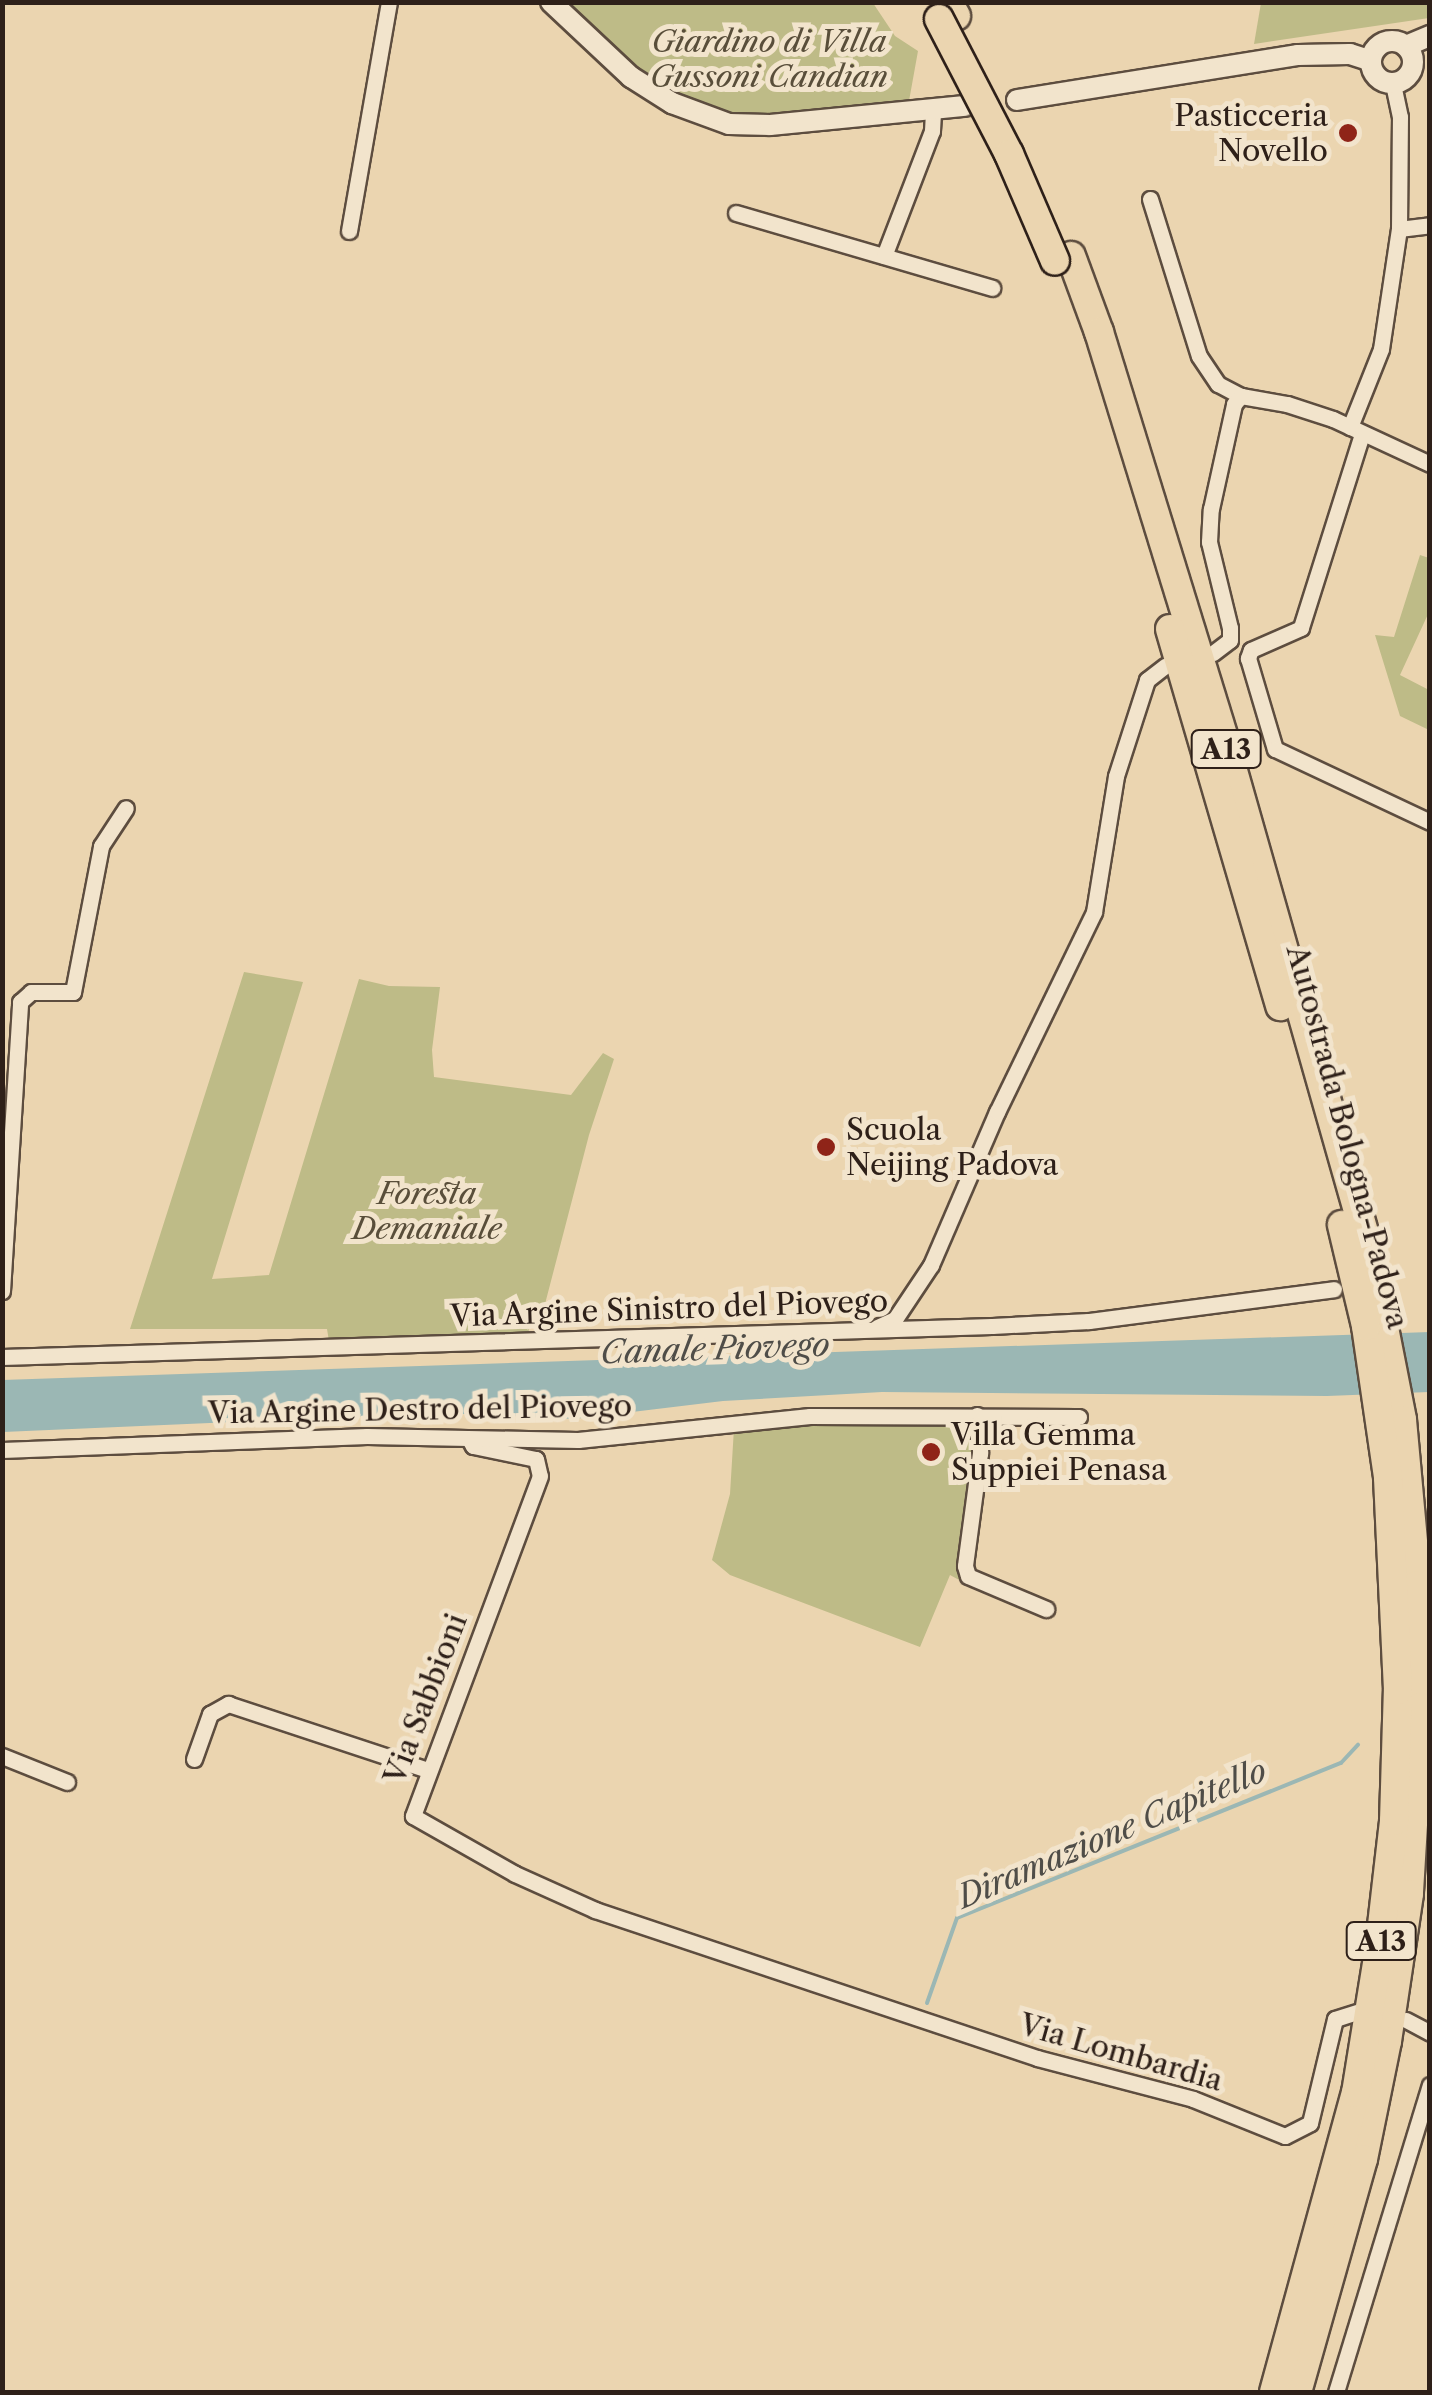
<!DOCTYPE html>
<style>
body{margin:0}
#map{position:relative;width:1432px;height:2395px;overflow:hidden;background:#ebd5b0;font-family:"Libre Caslon Text",serif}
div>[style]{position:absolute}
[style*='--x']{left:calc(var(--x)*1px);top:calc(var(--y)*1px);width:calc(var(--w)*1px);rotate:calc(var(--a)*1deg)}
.green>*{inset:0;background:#bebb87}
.water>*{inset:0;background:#9bb7b4}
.stream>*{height:4px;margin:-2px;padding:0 2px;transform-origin:2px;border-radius:2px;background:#9bb7b4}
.roads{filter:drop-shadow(2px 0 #5d4d3f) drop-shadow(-2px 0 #5d4d3f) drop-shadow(0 2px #5d4d3f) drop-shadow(0 -2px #5d4d3f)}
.street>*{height:15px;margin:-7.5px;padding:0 7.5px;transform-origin:7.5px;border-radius:7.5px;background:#f2e4cc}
.secondary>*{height:20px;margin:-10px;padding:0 10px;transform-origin:10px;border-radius:10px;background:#f2e4cc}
.secondary>.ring{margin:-10px;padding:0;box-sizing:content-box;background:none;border:20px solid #f2e4cc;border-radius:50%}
.highway>*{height:28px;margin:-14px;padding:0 14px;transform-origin:14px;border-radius:14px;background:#ebd5b0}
.bridges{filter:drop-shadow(2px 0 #2e2019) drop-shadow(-2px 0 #2e2019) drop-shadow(0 2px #2e2019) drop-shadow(0 -2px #2e2019)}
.highway-bridge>*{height:28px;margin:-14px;padding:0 14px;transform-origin:14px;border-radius:14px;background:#ebd5b0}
.dots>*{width:28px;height:28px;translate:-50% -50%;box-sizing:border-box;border:5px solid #f2e4cc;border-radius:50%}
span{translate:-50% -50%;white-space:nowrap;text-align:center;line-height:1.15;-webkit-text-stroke:10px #f2e4cc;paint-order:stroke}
.shield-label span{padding:2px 8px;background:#f2e4cc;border:2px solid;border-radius:8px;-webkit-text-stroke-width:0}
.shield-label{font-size:28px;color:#2e2019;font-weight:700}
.park-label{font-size:30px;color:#594e3a;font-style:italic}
.poi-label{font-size:30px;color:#2e2019}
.right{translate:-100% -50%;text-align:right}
.left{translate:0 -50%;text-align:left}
.street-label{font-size:30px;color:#2e2019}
.water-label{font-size:32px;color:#4f4d48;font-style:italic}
.frame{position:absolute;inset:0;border:5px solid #2e2019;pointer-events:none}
</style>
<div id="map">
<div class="green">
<i style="clip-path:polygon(568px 3px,873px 3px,895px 36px,918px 51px,909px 101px,885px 107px,742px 118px,674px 97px,605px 45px)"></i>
<i style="clip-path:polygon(1261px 3px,1429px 3px,1429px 18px,1254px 44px)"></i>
<i style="clip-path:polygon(1420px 555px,1429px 558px,1429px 612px,1400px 675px,1429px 690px,1429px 730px,1400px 716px,1375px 635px,1394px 637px)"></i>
<i style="clip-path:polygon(244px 972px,303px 982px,212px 1279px,269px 1275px,359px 979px,389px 986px,440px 987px,432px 1050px,434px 1077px,571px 1095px,603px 1053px,614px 1059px,589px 1135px,545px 1304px,528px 1318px,529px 1334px,330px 1347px,327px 1329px,130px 1329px)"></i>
<i style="clip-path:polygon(963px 1421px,972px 1430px,972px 1445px,958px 1550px,961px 1581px,950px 1575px,920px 1647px,730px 1575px,712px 1560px,730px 1494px,734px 1428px)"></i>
</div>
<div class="water">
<i style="clip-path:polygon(1430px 1332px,1429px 1392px,1327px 1396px,882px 1392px,723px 1401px,574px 1419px,441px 1413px,3px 1432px,2px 1380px)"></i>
</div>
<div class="stream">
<i style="--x:927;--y:2003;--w:90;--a:-70.6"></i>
<i style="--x:957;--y:1918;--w:414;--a:-22"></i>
<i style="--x:1341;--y:1763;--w:25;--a:-47"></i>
</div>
<div class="roads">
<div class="street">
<i style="--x:1150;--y:199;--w:164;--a:72.7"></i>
<i style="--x:1199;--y:356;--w:34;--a:56"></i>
<i style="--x:1218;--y:384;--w:26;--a:28"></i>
<i style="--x:1241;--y:396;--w:47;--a:9.9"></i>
<i style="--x:1287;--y:404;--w:48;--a:18.1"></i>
<i style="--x:1333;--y:419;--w:107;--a:24.9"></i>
<i style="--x:736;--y:213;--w:267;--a:16.3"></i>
<i style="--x:1399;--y:229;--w:31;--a:-7"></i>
<i style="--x:349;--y:231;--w:232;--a:-80.1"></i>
<i style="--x:884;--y:256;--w:134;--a:-69"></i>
<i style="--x:932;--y:131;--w:21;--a:-87"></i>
<i style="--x:1350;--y:427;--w:84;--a:-68.3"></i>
<i style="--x:1381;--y:349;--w:121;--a:-81.5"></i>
<i style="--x:1399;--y:229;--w:112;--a:-89.5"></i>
<i style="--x:1400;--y:117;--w:35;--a:-102"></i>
<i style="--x:1362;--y:434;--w:203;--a:107.5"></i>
<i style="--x:1301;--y:628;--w:55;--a:156.3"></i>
<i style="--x:1251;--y:650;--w:9;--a:111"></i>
<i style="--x:1248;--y:658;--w:95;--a:73.5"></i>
<i style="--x:1275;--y:749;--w:171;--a:25.2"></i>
<i style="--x:1213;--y:653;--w:21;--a:-37"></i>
<i style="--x:1230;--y:640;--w:12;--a:-90"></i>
<i style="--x:1230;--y:628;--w:89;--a:-103.7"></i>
<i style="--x:1209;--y:542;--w:33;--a:-87"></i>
<i style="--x:1211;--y:509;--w:107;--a:-77.6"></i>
<i style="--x:1234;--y:404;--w:11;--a:-49"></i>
<i style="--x:2;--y:1291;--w:290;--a:-86.4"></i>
<i style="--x:20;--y:1002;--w:15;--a:-42"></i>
<i style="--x:31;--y:992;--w:42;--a:0"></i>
<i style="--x:73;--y:992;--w:149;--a:-79.1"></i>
<i style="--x:101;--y:846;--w:45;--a:-56.7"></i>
<i style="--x:877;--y:1327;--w:20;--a:-24"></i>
<i style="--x:895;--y:1319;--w:65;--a:-56.3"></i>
<i style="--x:931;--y:1265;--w:167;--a:-66.7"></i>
<i style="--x:997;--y:1112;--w:222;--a:-64.1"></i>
<i style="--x:1094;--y:912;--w:138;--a:-80.8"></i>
<i style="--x:1116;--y:776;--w:101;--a:-72.1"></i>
<i style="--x:1147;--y:680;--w:23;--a:-38"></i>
<i style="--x:2;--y:1357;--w:990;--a:-1.79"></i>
<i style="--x:992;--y:1326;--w:97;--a:-3"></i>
<i style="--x:1089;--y:1321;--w:247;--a:-7.4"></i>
<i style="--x:977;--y:1415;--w:38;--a:85"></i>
<i style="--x:980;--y:1453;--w:114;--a:97.6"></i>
<i style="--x:965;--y:1566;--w:10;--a:73"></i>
<i style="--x:968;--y:1576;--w:85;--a:22.9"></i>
<i style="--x:469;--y:1439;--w:8;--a:60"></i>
<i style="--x:473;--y:1446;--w:64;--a:11.7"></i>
<i style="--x:536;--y:1459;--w:17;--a:77"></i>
<i style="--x:540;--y:1476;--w:363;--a:110.5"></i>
<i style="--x:413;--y:1816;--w:117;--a:29.6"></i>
<i style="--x:515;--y:1874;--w:88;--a:24.2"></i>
<i style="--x:595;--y:1910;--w:466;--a:18.5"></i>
<i style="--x:1037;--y:2058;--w:161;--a:14.7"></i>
<i style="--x:1193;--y:2099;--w:99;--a:21.9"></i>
<i style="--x:1285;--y:2136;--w:28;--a:-27"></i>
<i style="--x:1310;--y:2123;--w:107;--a:-76.5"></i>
<i style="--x:1335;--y:2019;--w:25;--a:-18"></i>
<i style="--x:2;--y:1450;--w:365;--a:-2.2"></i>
<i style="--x:367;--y:1436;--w:211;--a:1.1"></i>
<i style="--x:578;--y:1440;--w:233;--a:-5.9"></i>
<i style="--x:810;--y:1416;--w:269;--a:0.2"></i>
<i style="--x:2;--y:1756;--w:70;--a:21.8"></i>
<i style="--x:194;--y:1759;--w:48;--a:-70.4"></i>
<i style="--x:210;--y:1714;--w:21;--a:-29"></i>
<i style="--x:228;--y:1704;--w:210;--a:18.3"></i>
<i style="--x:1406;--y:2020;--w:27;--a:28"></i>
<i style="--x:1336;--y:2392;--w:321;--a:-73"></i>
</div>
<div class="secondary">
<i style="--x:551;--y:2;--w:110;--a:43.2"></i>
<i style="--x:631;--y:77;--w:49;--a:32.4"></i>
<i style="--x:672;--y:103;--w:61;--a:20.2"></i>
<i style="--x:729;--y:124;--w:41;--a:1.4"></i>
<i style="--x:770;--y:125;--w:196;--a:-5.6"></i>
<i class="ring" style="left:1371px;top:41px;width:22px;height:22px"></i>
<i style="--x:1406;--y:46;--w:26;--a:-23"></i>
<i style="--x:1017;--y:100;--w:285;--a:-9.1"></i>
<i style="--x:1298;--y:55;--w:52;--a:-1.1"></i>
<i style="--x:1350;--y:54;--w:22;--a:18"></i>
</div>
<div class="highway">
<i style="--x:948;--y:2;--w:16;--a:60"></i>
<i style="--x:1071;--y:256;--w:81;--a:69.8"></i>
<i style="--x:1099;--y:332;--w:433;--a:72.9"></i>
<i style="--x:1226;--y:746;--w:520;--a:74.15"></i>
<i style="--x:1368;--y:1246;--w:177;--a:78.9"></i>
<i style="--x:1402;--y:1420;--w:166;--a:84.8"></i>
<i style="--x:1417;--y:1585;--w:122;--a:88.6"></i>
<i style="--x:1420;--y:1707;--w:187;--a:93.4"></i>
<i style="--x:1409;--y:1894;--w:149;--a:98.5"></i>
<i style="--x:1387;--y:2041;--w:120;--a:101.5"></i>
<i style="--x:1363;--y:2159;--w:242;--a:105.8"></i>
<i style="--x:1170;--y:629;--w:393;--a:73.7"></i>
<i style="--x:1274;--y:2392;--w:310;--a:-74.7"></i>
<i style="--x:1356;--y:2093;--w:144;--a:-80.8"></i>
<i style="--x:1379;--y:1951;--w:131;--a:-83.4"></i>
<i style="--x:1394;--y:1821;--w:131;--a:-88.3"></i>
<i style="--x:1398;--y:1690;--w:213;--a:-92.7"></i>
<i style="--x:1388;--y:1477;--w:153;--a:-98.3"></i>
<i style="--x:1366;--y:1326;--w:104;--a:-103.4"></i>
</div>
</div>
<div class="bridges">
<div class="highway-bridge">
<i style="--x:939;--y:19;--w:152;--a:62.6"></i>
<i style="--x:1009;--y:154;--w:116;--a:66.7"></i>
</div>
</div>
<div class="dots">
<i style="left:1348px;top:133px;background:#8f2418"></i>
<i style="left:826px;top:1147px;background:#8f2418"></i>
<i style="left:931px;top:1452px;background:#8f2418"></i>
</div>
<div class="shield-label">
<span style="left:1226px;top:749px">A13</span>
<span style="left:1381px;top:1941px">A13</span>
</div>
<div class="park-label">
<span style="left:769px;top:59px">Giardino di Villa<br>Gussoni Candian</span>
<span style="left:427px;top:1211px">Foresta<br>Demaniale</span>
</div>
<div class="poi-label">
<span class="right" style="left:1328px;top:133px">Pasticceria<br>Novello</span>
<span class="left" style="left:846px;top:1147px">Scuola<br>Neijing Padova</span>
<span class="left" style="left:951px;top:1452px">Villa Gemma<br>Suppiei Penasa</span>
</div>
<div class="street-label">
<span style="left:1347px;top:1137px;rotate:75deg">Autostrada Bologna-Padova</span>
<span style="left:669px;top:1309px;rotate:-2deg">Via Argine Sinistro del Piovego</span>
<span style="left:420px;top:1410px;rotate:-1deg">Via Argine Destro del Piovego</span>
<span style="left:426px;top:1699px;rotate:-69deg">Via Sabbioni</span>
<span style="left:1121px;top:2053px;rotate:16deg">Via Lombardia</span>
</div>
<div class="water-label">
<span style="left:715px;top:1349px;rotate:-2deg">Canale Piovego</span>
<span style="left:1112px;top:1834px;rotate:-23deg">Diramazione Capitello</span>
</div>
<div class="frame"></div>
</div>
